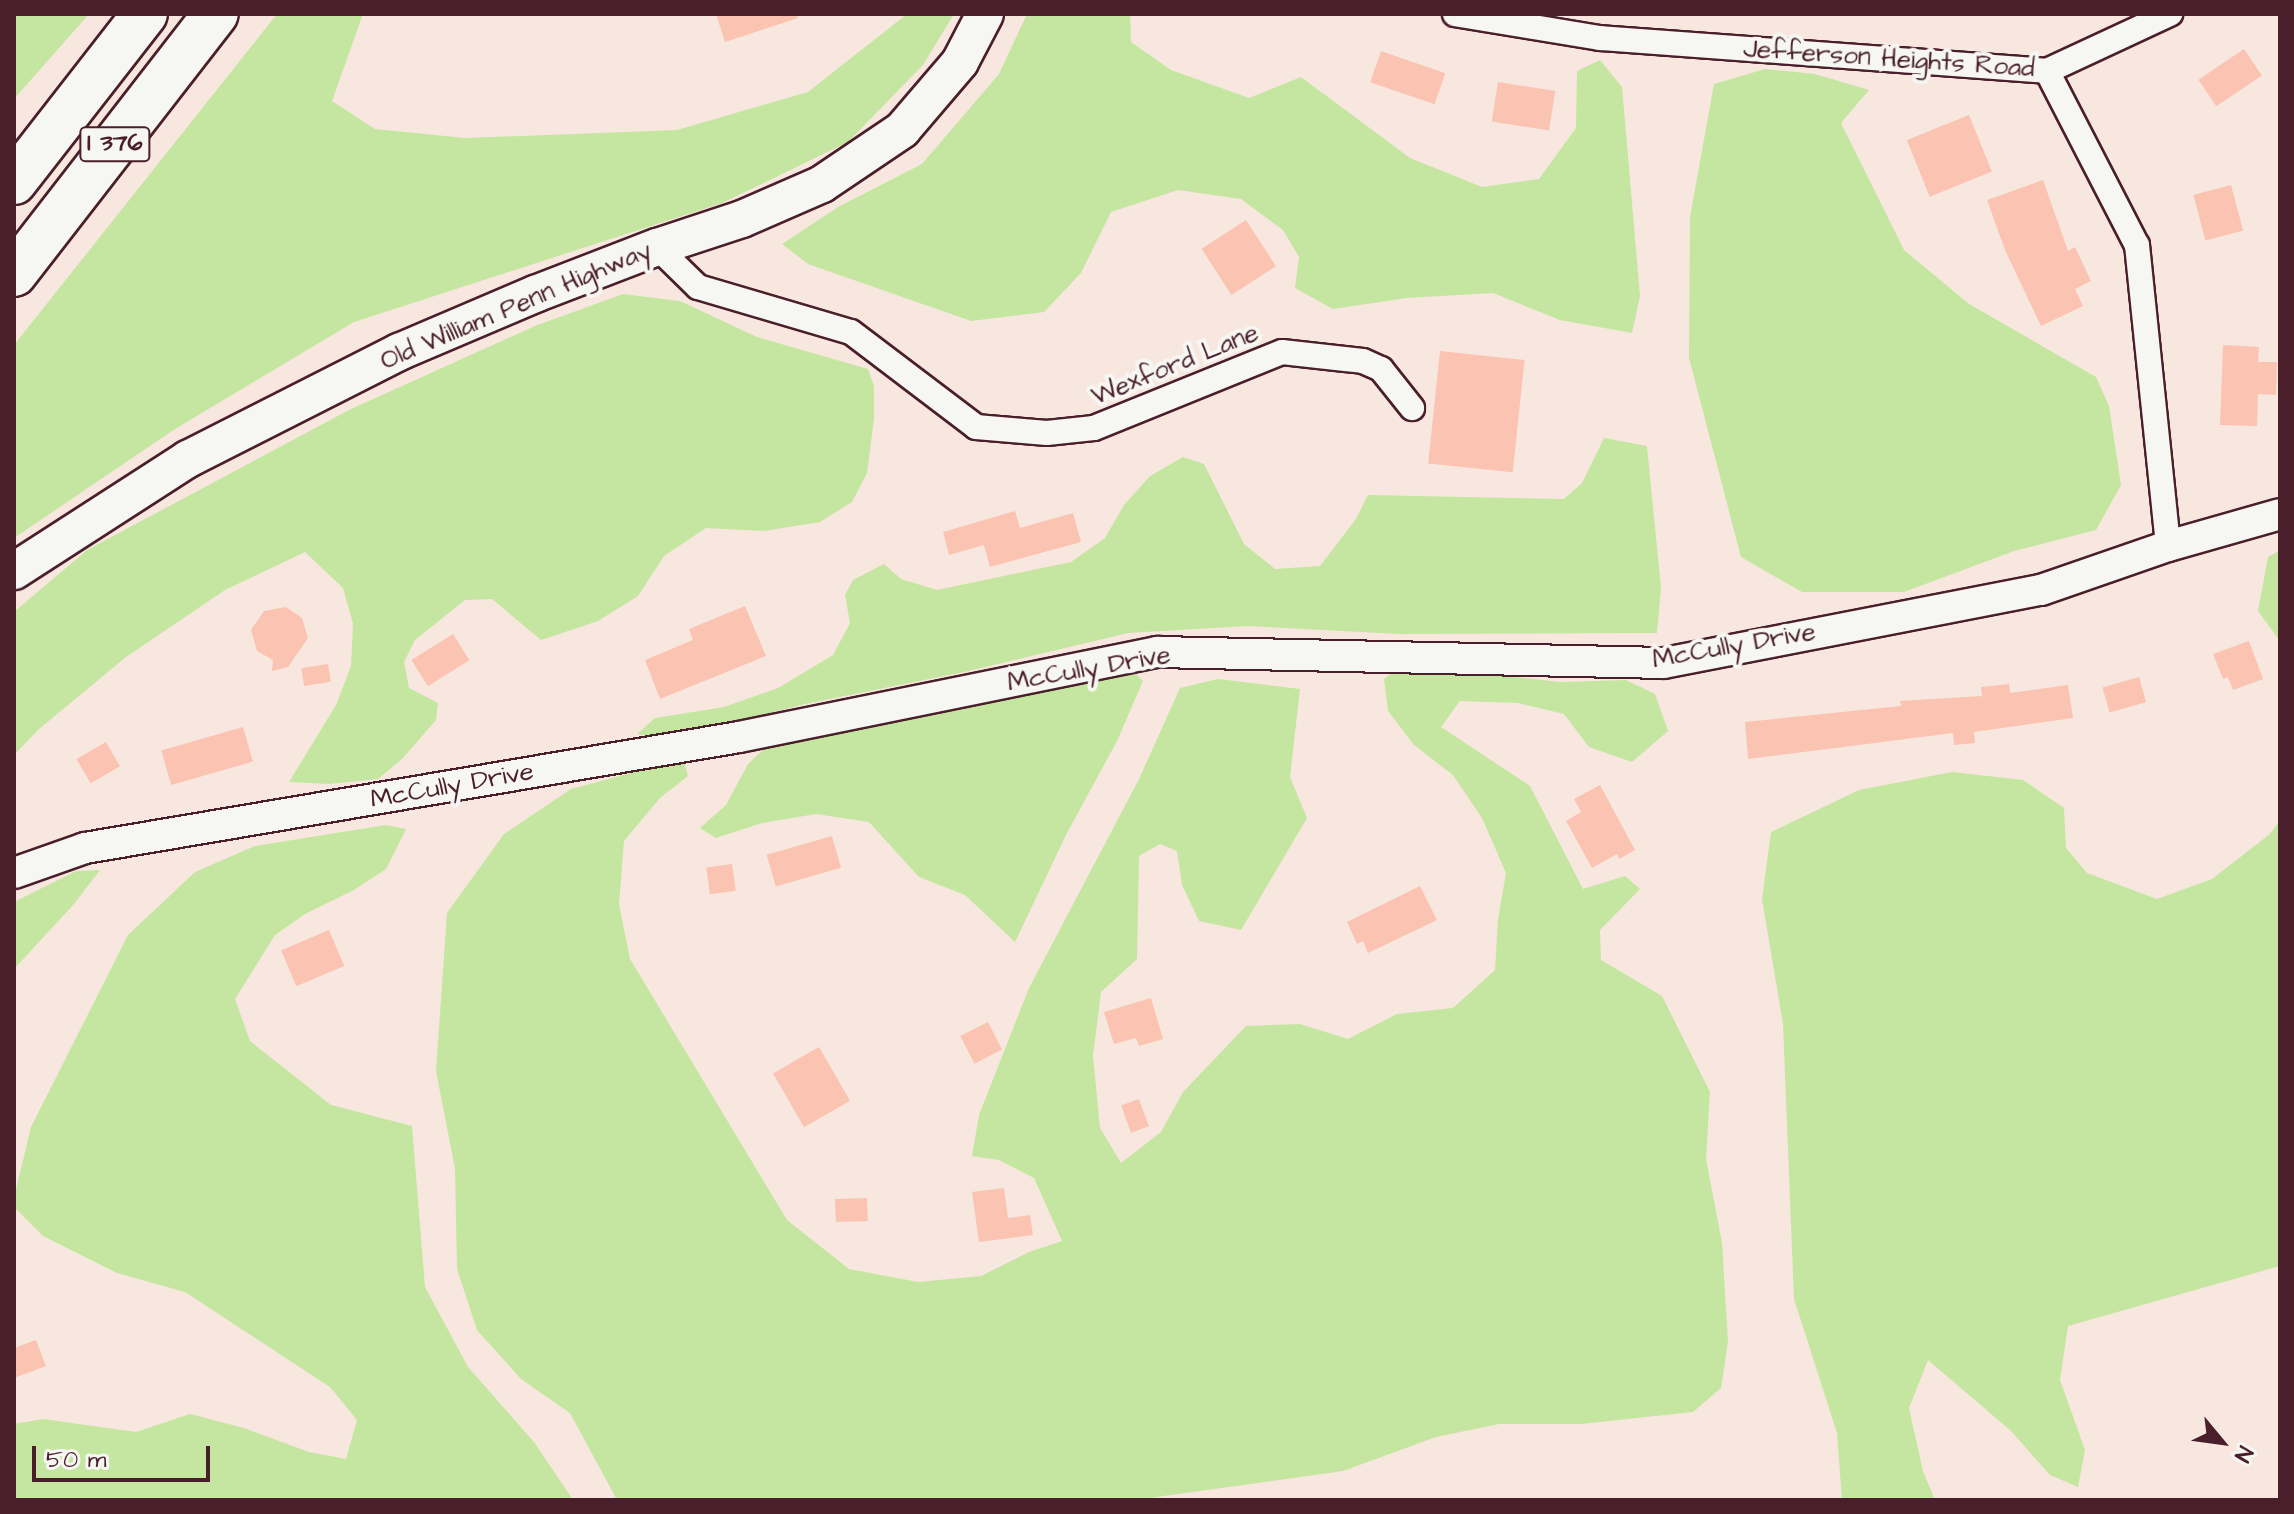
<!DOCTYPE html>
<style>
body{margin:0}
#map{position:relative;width:2294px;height:1514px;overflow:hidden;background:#f8e7de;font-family:"Architects Daughter",sans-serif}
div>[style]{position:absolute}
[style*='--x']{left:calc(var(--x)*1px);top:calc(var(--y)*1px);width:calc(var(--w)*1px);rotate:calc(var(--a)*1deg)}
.green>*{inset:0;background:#c4e6a0}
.building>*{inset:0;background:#fbc3b1;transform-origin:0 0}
.roads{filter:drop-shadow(2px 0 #4a1f2b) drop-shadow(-2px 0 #4a1f2b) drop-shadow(0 2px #4a1f2b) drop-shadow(0 -2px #4a1f2b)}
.minor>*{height:24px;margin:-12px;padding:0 12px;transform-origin:12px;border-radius:12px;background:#f6f6f2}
.tertiary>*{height:30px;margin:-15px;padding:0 15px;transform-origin:15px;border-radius:15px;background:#f6f6f2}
.secondary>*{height:36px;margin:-18px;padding:0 18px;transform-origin:18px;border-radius:18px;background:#f6f6f2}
.motorway>*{height:44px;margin:-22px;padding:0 22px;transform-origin:22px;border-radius:22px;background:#f6f6f2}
span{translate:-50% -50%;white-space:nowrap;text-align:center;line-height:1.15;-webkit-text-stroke:8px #f6f6f2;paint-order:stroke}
.shield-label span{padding:2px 6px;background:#f6f6f2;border:2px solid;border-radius:6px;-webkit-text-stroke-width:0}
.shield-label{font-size:24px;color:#4a1f2b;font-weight:700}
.street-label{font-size:26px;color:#4a1f2b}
.frame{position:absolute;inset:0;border:16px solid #4a1f2b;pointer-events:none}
.north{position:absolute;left:2182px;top:1402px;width:80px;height:80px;-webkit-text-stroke:6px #f6f6f2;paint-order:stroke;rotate:119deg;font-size:22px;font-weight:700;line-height:32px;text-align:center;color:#4a1f2b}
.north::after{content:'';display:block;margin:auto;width:28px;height:36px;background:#4a1f2b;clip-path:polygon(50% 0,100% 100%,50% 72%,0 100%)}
.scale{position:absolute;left:32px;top:1446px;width:178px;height:36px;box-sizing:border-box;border:4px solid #4a1f2b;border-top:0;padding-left:10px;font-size:24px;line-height:28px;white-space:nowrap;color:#4a1f2b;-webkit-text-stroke:6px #f6f6f2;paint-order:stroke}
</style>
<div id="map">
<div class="green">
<i style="clip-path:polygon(14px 14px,89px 14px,14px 99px)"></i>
<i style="clip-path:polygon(277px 14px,363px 14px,332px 101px,375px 129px,465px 138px,677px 130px,808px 92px,907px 14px,954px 14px,923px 65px,848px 142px,722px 203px,354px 322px,175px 429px,14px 538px,14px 345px)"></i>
<i style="clip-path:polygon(1027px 14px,1130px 14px,1131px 42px,1171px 70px,1249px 98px,1301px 77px,1410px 158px,1482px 187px,1539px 179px,1576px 128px,1577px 71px,1600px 60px,1622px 87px,1640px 296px,1632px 333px,1560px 320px,1493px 293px,1407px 298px,1333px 309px,1295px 288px,1299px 257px,1283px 230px,1241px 199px,1178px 190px,1111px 212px,1081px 273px,1044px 312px,971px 321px,808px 264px,782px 244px,838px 207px,922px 164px,999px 74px)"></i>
<i style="clip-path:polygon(1765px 69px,1815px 74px,1869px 90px,1841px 123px,1904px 250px,1969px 304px,2096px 377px,2109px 406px,2121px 485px,2096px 530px,2014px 551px,1904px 592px,1802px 592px,1741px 557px,1689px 358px,1690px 217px,1714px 84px)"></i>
<i style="clip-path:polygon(623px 294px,680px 301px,757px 337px,868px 369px,874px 386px,874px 419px,867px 473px,852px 502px,820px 522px,764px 531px,706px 528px,664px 556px,638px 596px,598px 621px,541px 640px,492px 599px,465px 600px,415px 640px,404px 662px,409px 688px,438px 703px,436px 720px,402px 759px,378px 779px,328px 784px,289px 782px,336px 705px,351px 666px,353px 624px,343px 588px,305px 552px,225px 590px,126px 657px,39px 729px,14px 755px,14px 612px,87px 550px,351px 409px,535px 326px)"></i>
<i style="clip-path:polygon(1604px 438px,1647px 446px,1661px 588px,1657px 633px,1400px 634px,1248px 626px,1128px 633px,964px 672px,805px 704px,669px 739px,637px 734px,655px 718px,724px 707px,778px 688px,833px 655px,850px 623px,845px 595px,853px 580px,884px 564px,901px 579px,937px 590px,1071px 562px,1105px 538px,1124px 505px,1150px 476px,1183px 457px,1204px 464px,1244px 544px,1275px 569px,1320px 566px,1356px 519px,1368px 495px,1564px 499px,1582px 483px)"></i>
<i style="clip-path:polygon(2280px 550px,2280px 641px,2258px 611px,2268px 557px)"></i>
<i style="clip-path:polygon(1401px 665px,1561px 682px,1626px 680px,1655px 694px,1668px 731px,1632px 762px,1589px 747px,1564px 714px,1518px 703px,1460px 701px,1441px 727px,1530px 786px,1583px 889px,1625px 876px,1640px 889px,1600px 930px,1601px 960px,1662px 996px,1710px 1092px,1706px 1159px,1722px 1243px,1728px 1342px,1721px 1388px,1693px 1412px,1581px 1424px,1499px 1424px,1436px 1437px,1343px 1471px,1135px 1500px,617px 1500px,570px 1413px,521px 1379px,477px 1330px,457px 1269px,455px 1169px,436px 1071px,447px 913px,504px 834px,571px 789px,683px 759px,688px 776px,660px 798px,624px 841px,619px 904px,630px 959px,787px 1220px,849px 1269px,918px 1282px,981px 1276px,1029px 1252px,1062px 1241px,1034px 1178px,999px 1160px,972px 1156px,979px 1115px,1029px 988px,1139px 779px,1180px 688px,1218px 679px,1300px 689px,1290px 777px,1307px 818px,1241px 930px,1199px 921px,1182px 885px,1177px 851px,1160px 844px,1139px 856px,1137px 959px,1101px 992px,1093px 1056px,1100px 1128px,1121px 1163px,1161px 1132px,1183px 1092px,1246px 1026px,1300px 1024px,1348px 1039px,1397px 1014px,1453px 1008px,1495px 970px,1498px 919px,1506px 873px,1482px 818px,1453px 775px,1414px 745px,1388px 711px,1384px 679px)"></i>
<i style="clip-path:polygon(1132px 670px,1143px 681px,1117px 741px,1067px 833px,1015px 942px,965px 895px,919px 877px,869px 822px,816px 814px,762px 823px,716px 838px,700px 828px,726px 805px,748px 764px,767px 746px)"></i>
<i style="clip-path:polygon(1952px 772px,2023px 780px,2064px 808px,2066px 848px,2087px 873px,2157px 899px,2212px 879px,2270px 834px,2280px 820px,2280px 1266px,2068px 1326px,2060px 1380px,2085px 1450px,2078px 1487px,2050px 1475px,2011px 1431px,1928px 1360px,1909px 1408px,1923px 1471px,1935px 1500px,1842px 1500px,1837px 1433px,1794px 1299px,1783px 1024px,1762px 899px,1771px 832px,1859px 790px)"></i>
<i style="clip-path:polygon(386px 825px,406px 829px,386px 869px,354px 890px,305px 914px,275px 935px,235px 999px,250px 1041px,331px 1105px,412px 1126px,425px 1287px,468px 1367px,534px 1442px,573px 1500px,14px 1500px,14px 1424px,43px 1419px,136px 1432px,190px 1414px,244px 1428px,309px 1452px,346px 1459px,357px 1420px,330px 1387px,185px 1292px,117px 1273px,43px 1236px,14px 1207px,14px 1198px,31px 1127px,128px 935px,195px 872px,255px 846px)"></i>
<i style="clip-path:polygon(100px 870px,74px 904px,14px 969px,14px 902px,76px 871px)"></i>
</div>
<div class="building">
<i style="clip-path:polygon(716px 14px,797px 14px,798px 18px,725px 42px)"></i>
<i style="left:2244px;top:49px;width:32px;height:55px;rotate:56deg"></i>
<i style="left:1381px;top:51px;width:68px;height:33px;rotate:19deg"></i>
<i style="left:1498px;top:82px;width:58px;height:40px;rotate:9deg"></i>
<i style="left:1969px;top:115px;width:61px;height:67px;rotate:68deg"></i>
<i style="clip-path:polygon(2043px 180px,2068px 251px,2075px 247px,2091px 281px,2075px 289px,2083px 306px,2041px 326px,2005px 250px,1987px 200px)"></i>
<i style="left:2231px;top:185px;width:47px;height:39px;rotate:75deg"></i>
<i style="left:1246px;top:220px;width:55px;height:53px;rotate:57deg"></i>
<i style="clip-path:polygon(2223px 345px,2259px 347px,2258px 362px,2277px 362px,2276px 395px,2258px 394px,2257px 426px,2220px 425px)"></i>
<i style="left:1440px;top:351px;width:85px;height:113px;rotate:6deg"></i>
<i style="clip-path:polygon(1015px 511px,1020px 528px,1073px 513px,1081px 542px,990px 567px,984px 545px,949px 555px,943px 532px)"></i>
<i style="clip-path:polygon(745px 606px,766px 656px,660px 699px,645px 660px,693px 640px,689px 629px)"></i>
<i style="clip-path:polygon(286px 607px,302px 618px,308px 638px,288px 667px,272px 671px,273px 660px,257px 651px,251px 630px,264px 611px)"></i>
<i style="left:453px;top:634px;width:31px;height:49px;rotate:58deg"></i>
<i style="clip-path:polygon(2249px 641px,2263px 679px,2233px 690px,2228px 677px,2223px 679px,2213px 654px)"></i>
<i style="left:328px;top:664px;width:18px;height:27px;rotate:81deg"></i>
<i style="left:2139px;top:677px;width:26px;height:38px;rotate:74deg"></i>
<i style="clip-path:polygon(2009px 684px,2010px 693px,2068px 685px,2073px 718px,1974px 732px,1975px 743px,1954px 745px,1953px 733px,1748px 759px,1745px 722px,1901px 706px,1900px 701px,1982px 696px,1981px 687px)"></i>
<i style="left:243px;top:727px;width:36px;height:85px;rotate:74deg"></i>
<i style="left:106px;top:742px;width:28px;height:34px;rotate:60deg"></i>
<i style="clip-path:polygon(1600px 785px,1635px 850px,1619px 859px,1617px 854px,1592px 868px,1566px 821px,1581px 812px,1574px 799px)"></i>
<i style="left:832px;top:836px;width:33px;height:68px;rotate:74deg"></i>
<i style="left:732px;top:864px;width:27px;height:26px;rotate:82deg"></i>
<i style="clip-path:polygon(1420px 886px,1437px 920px,1368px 953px,1363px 941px,1357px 944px,1347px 922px)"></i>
<i style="left:329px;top:930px;width:39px;height:52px;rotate:67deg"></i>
<i style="clip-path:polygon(1151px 998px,1163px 1039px,1139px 1046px,1136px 1038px,1114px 1044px,1104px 1012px)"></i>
<i style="left:988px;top:1022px;width:31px;height:31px;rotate:63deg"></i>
<i style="left:819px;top:1047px;width:62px;height:53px;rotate:60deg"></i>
<i style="left:1139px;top:1099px;width:29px;height:19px;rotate:70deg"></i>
<i style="clip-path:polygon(1004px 1188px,1008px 1218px,1030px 1215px,1033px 1235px,979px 1242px,972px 1192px)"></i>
<i style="left:867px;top:1198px;width:23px;height:32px;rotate:88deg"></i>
<i style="clip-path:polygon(36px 1340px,46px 1366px,14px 1378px,14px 1348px)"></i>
</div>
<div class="roads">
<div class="minor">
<i style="--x:1455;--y:14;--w:147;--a:9.4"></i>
<i style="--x:1600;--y:38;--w:448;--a:4.2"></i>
<i style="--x:2047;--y:71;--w:136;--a:-24.9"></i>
<i style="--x:2047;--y:71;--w:196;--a:62.7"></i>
<i style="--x:2137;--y:245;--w:303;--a:84.1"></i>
<i style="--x:657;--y:247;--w:57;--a:44.3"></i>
<i style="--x:698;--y:287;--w:159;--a:16.4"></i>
<i style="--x:851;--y:332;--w:157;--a:37.2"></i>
<i style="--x:976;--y:427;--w:71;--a:4.8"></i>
<i style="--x:1047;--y:433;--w:47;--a:-6.1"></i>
<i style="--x:1094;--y:428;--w:203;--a:-22"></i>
<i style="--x:1282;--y:352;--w:81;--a:6.3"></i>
<i style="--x:1363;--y:361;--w:20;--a:24"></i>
<i style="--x:1381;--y:369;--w:50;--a:51.5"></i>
</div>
<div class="tertiary">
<i style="--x:14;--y:873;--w:75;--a:-19.4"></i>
<i style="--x:85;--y:848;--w:663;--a:-9.63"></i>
<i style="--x:739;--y:737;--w:427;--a:-11.5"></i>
<i style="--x:1157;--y:652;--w:507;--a:1.24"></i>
<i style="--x:1664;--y:663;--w:384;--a:-11"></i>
<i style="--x:2041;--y:590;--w:134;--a:-19.1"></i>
<i style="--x:2168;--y:546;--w:116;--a:-15.9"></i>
</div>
<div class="secondary">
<i style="--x:14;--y:571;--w:207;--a:-32.8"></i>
<i style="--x:188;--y:459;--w:237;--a:-26.9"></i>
<i style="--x:399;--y:352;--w:148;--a:-23.1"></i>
<i style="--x:535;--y:294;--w:131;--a:-21.1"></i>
<i style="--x:657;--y:247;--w:89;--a:-18.2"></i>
<i style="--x:742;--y:219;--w:87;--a:-23.6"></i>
<i style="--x:822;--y:184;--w:97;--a:-34"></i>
<i style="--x:902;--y:130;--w:89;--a:-49.5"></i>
<i style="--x:960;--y:62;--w:54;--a:-62.5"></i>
</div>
<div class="motorway">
<i style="--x:14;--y:182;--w:213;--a:-52.1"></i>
<i style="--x:14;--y:274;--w:329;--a:-52.2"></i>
</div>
</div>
<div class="shield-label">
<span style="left:115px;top:144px">I 376</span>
</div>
<div class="street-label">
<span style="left:1889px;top:59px;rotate:4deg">Jefferson Heights Road</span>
<span style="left:516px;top:306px;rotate:-23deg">Old William Penn Highway</span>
<span style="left:1175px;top:365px;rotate:-22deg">Wexford Lane</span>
<span style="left:1734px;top:646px;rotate:-10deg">McCully Drive</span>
<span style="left:1089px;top:669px;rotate:-10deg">McCully Drive</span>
<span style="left:452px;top:786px;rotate:-10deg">McCully Drive</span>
</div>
<div class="frame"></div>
<div class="north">N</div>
<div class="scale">50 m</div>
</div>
